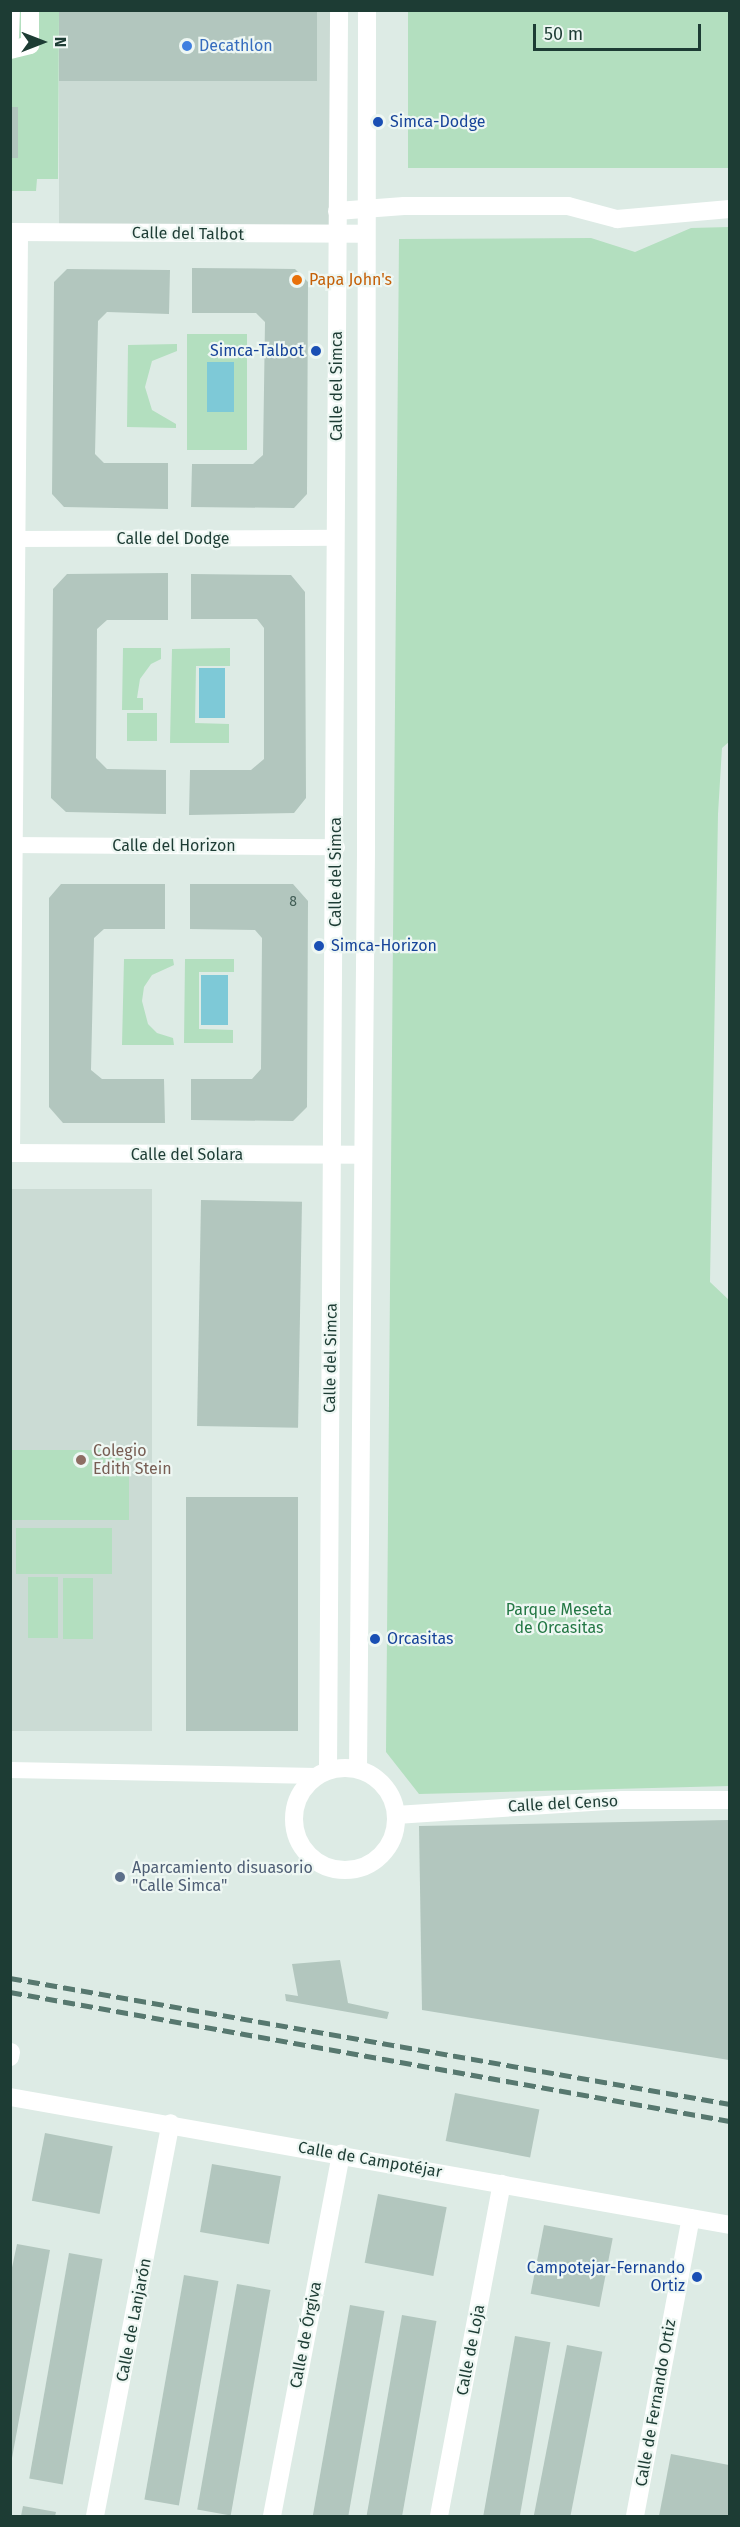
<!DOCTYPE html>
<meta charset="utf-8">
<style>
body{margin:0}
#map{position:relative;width:740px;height:2527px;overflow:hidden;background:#ddebe5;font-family:"Fira Sans",sans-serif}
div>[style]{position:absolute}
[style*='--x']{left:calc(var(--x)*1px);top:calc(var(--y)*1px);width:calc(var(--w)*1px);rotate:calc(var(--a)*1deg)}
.built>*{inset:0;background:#cbdbd4;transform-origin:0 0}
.green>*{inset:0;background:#b3dfbf;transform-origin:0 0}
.water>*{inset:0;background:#7ec9d7;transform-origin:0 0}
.building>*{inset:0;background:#b2c6be;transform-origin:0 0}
.pedestrian>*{height:16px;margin:-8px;padding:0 8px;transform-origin:8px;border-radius:8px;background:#fff}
.minor>*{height:18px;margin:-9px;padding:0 9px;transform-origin:9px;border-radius:9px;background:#fff}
.minor>.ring{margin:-9px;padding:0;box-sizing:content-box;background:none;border:18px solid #fff;border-radius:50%}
.rail>*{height:4.5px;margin-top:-2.25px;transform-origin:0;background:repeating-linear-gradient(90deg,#57786f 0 12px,transparent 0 18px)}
.dots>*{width:16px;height:16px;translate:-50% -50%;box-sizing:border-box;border:3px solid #eef7f3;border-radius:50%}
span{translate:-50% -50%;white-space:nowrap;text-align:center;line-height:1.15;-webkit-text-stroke:4.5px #eef7f3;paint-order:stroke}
.number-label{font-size:14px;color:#425e56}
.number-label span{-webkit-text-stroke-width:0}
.shop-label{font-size:16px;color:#366cbe}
.left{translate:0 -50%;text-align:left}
.transit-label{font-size:16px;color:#164399}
.right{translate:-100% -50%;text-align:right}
.street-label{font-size:16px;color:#1d3c34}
.food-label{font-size:16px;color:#c56008}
.education-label{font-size:16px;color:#785e54}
.park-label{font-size:16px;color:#237744}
.service-label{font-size:16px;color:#4e5e75}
.frame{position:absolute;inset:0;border:12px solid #1d3c34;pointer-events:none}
.north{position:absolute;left:12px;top:12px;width:60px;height:60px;-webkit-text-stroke:4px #eef7f3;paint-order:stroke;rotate:90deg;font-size:16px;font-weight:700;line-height:24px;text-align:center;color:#1d3c34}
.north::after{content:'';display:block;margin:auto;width:21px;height:27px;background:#1d3c34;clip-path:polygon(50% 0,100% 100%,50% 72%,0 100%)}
.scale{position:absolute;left:533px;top:24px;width:168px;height:27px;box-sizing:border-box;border:3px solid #1d3c34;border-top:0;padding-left:8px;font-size:18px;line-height:21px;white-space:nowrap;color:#1d3c34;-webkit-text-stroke:4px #eef7f3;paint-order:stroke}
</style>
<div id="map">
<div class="built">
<i style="left:59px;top:11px;width:280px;height:222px"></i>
<i style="left:11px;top:1189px;width:141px;height:542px"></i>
</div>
<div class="green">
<i style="clip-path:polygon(10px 11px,59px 11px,58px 179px,37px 179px,36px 191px,11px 191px)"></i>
<i style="left:408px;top:11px;width:321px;height:157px"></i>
<i style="clip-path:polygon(729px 227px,730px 741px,722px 748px,718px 814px,710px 1282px,730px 1301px,729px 1786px,419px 1794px,386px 1752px,399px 239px,591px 238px,635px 252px,691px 228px)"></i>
<i style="left:187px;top:334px;width:60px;height:116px"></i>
<i style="clip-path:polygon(177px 344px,177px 351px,152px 361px,145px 387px,152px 410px,176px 424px,176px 428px,127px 427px,128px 345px)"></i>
<i style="clip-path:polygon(123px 648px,161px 648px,161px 659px,151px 664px,140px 679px,137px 698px,143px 698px,143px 710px,122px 710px)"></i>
<i style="clip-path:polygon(230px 648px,230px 666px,196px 666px,195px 723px,229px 724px,229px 743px,170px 743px,172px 649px)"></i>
<i style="left:127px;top:713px;width:30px;height:28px"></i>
<i style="clip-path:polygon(124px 959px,173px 959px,174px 965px,152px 975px,144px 987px,142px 1001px,148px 1024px,157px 1033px,173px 1038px,174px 1045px,122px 1045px)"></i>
<i style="clip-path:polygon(185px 959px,234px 959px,234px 972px,199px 972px,199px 1029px,233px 1030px,233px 1043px,184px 1043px)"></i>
<i style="left:10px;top:1450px;width:119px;height:70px"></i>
<i style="left:16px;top:1528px;width:96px;height:46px"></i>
<i style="left:28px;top:1577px;width:30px;height:61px"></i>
<i style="left:63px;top:1578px;width:30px;height:61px"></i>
</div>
<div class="water">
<i style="left:207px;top:362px;width:27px;height:50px"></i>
<i style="left:199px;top:668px;width:26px;height:50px"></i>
<i style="left:201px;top:975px;width:27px;height:50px"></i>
</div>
<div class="building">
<i style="left:59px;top:10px;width:258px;height:71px"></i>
<i style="left:10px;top:107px;width:8px;height:51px"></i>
<i style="clip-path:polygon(192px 268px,295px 269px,308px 282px,307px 494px,294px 508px,191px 507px,192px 464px,253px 464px,263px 455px,265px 322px,256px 313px,192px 313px)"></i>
<i style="clip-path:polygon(67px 269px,170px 270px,169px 314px,107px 312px,98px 321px,95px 454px,104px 463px,168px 463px,168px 509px,64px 507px,52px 494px,54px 282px)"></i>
<i style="clip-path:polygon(168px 573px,168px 620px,107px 620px,97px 629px,96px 758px,107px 769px,166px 770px,166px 814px,66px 812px,51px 798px,53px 589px,67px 574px)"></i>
<i style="clip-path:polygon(191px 574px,291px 575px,305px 592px,306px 798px,294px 813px,189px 815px,190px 770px,251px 770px,264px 759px,264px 628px,257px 619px,191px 619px)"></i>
<i style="clip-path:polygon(61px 884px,165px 884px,165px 929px,104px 929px,94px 938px,91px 1070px,102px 1079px,164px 1079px,165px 1123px,63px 1123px,49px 1107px,49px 898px)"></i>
<i style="clip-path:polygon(190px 884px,293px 884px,308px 901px,307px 1107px,293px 1121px,191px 1120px,191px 1079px,252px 1079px,261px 1069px,262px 938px,255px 930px,190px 929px)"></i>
<i style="left:201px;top:1200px;width:101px;height:226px;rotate:1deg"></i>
<i style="left:298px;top:1497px;width:234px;height:112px;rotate:90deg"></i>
<i style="clip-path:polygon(729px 1820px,729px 2060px,422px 2010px,419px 1826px)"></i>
<i style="clip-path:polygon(340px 1960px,348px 2003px,389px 2012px,387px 2019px,286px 2001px,285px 1994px,298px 1996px,292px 1964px)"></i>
<i style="left:455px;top:2093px;width:86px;height:49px;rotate:11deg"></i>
<i style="left:45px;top:2133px;width:69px;height:69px;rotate:11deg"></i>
<i style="left:212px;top:2164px;width:70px;height:69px;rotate:10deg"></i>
<i style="left:378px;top:2194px;width:70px;height:70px;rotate:11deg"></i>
<i style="left:544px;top:2225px;width:70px;height:70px;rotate:11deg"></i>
<i style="clip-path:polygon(17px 2244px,50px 2250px,12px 2458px,10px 2277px)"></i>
<i style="left:69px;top:2253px;width:34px;height:229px;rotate:10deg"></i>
<i style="left:184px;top:2275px;width:35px;height:228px;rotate:10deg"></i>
<i style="left:237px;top:2284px;width:34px;height:229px;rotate:10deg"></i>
<i style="left:350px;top:2305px;width:35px;height:214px;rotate:10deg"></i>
<i style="left:402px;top:2315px;width:35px;height:204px;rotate:10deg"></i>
<i style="left:515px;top:2336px;width:36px;height:183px;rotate:10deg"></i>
<i style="left:567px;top:2345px;width:36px;height:174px;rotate:11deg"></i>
<i style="clip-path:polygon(671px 2454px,729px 2465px,729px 2516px,659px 2516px)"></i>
<i style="clip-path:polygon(23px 2506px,56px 2512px,55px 2516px,21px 2516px)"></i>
</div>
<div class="pedestrian">
<i style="--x:10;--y:539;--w:326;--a:-0.2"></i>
<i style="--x:10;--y:845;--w:327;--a:0.4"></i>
<i style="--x:12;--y:1153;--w:921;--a:-89.5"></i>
<i style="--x:10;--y:1770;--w:307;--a:1.1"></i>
</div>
<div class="minor">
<i style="--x:10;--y:37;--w:27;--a:-88"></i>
<i style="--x:10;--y:50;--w:21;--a:-14"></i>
<i style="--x:30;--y:45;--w:35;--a:-90"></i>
<i style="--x:337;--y:211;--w:67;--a:-4.3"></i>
<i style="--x:404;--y:206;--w:164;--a:0"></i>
<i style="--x:568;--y:206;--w:51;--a:14.9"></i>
<i style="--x:617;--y:219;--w:113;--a:-5.1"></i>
<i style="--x:10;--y:232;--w:355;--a:0.3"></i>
<i style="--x:10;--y:1153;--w:353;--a:0.3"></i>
<i class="ring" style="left:294px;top:1768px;width:84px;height:84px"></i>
<i style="--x:358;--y:1769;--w:923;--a:-89.5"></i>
<i style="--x:366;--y:846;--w:836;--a:-89.93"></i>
<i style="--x:328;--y:1770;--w:1760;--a:-89.64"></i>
<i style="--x:396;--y:1815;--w:226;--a:-3.8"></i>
<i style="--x:622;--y:1800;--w:108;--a:0"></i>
<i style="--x:10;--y:2057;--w:5;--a:-79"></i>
<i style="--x:10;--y:2097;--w:731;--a:10.08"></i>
<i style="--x:95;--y:2516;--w:400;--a:-79.1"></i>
<i style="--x:272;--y:2516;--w:369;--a:-79.2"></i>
<i style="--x:439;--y:2516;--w:338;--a:-79.3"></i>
<i style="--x:635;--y:2516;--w:303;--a:-79.4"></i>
</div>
<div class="rail">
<i style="--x:10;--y:1978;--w:731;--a:9.93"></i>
<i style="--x:10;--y:1992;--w:731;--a:10.16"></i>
</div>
<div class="dots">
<i style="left:187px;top:46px;background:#3f7fe0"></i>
<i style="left:378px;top:122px;background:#1a4fb4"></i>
<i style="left:297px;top:280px;background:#e8710a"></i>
<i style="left:316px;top:351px;background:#1a4fb4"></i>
<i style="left:319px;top:946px;background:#1a4fb4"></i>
<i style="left:81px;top:1460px;background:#8d6e63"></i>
<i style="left:375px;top:1639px;background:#1a4fb4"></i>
<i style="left:120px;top:1877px;background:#5c6f8a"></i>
<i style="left:697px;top:2277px;background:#1a4fb4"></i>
</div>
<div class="number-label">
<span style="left:293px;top:902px">8</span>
</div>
<div class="shop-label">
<span class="left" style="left:199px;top:46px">Decathlon</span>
</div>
<div class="transit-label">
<span class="left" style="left:390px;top:122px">Simca-Dodge</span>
<span class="right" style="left:304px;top:351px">Simca-Talbot</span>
<span class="left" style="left:331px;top:946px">Simca-Horizon</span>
<span class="left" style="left:387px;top:1639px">Orcasitas</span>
<span class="right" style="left:685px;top:2277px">Campotejar-Fernando<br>Ortiz</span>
</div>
<div class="street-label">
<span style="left:188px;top:234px;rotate:1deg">Calle del Talbot</span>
<span style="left:337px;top:386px;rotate:-90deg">Calle del Simca</span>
<span style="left:173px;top:539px">Calle del Dodge</span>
<span style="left:174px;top:846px">Calle del Horizon</span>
<span style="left:336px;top:872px;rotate:-90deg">Calle del Simca</span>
<span style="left:187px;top:1155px">Calle del Solara</span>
<span style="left:331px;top:1358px;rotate:-89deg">Calle del Simca</span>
<span style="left:563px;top:1804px;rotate:-3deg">Calle del Censo</span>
<span style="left:370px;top:2160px;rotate:10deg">Calle de Campotéjar</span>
<span style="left:134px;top:2320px;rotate:-79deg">Calle de Lanjarón</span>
<span style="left:306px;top:2335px;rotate:-79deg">Calle de Órgiva</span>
<span style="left:471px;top:2350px;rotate:-79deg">Calle de Loja</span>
<span style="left:656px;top:2403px;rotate:-80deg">Calle de Fernando Ortiz</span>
</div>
<div class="food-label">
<span class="left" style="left:309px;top:280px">Papa John's</span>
</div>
<div class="education-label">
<span class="left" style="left:93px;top:1460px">Colegio<br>Edith Stein</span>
</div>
<div class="park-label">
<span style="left:559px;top:1619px">Parque Meseta<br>de Orcasitas</span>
</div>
<div class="service-label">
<span class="left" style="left:132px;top:1877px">Aparcamiento disuasorio<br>"Calle Simca"</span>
</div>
<div class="frame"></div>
<div class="north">N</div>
<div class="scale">50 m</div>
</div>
